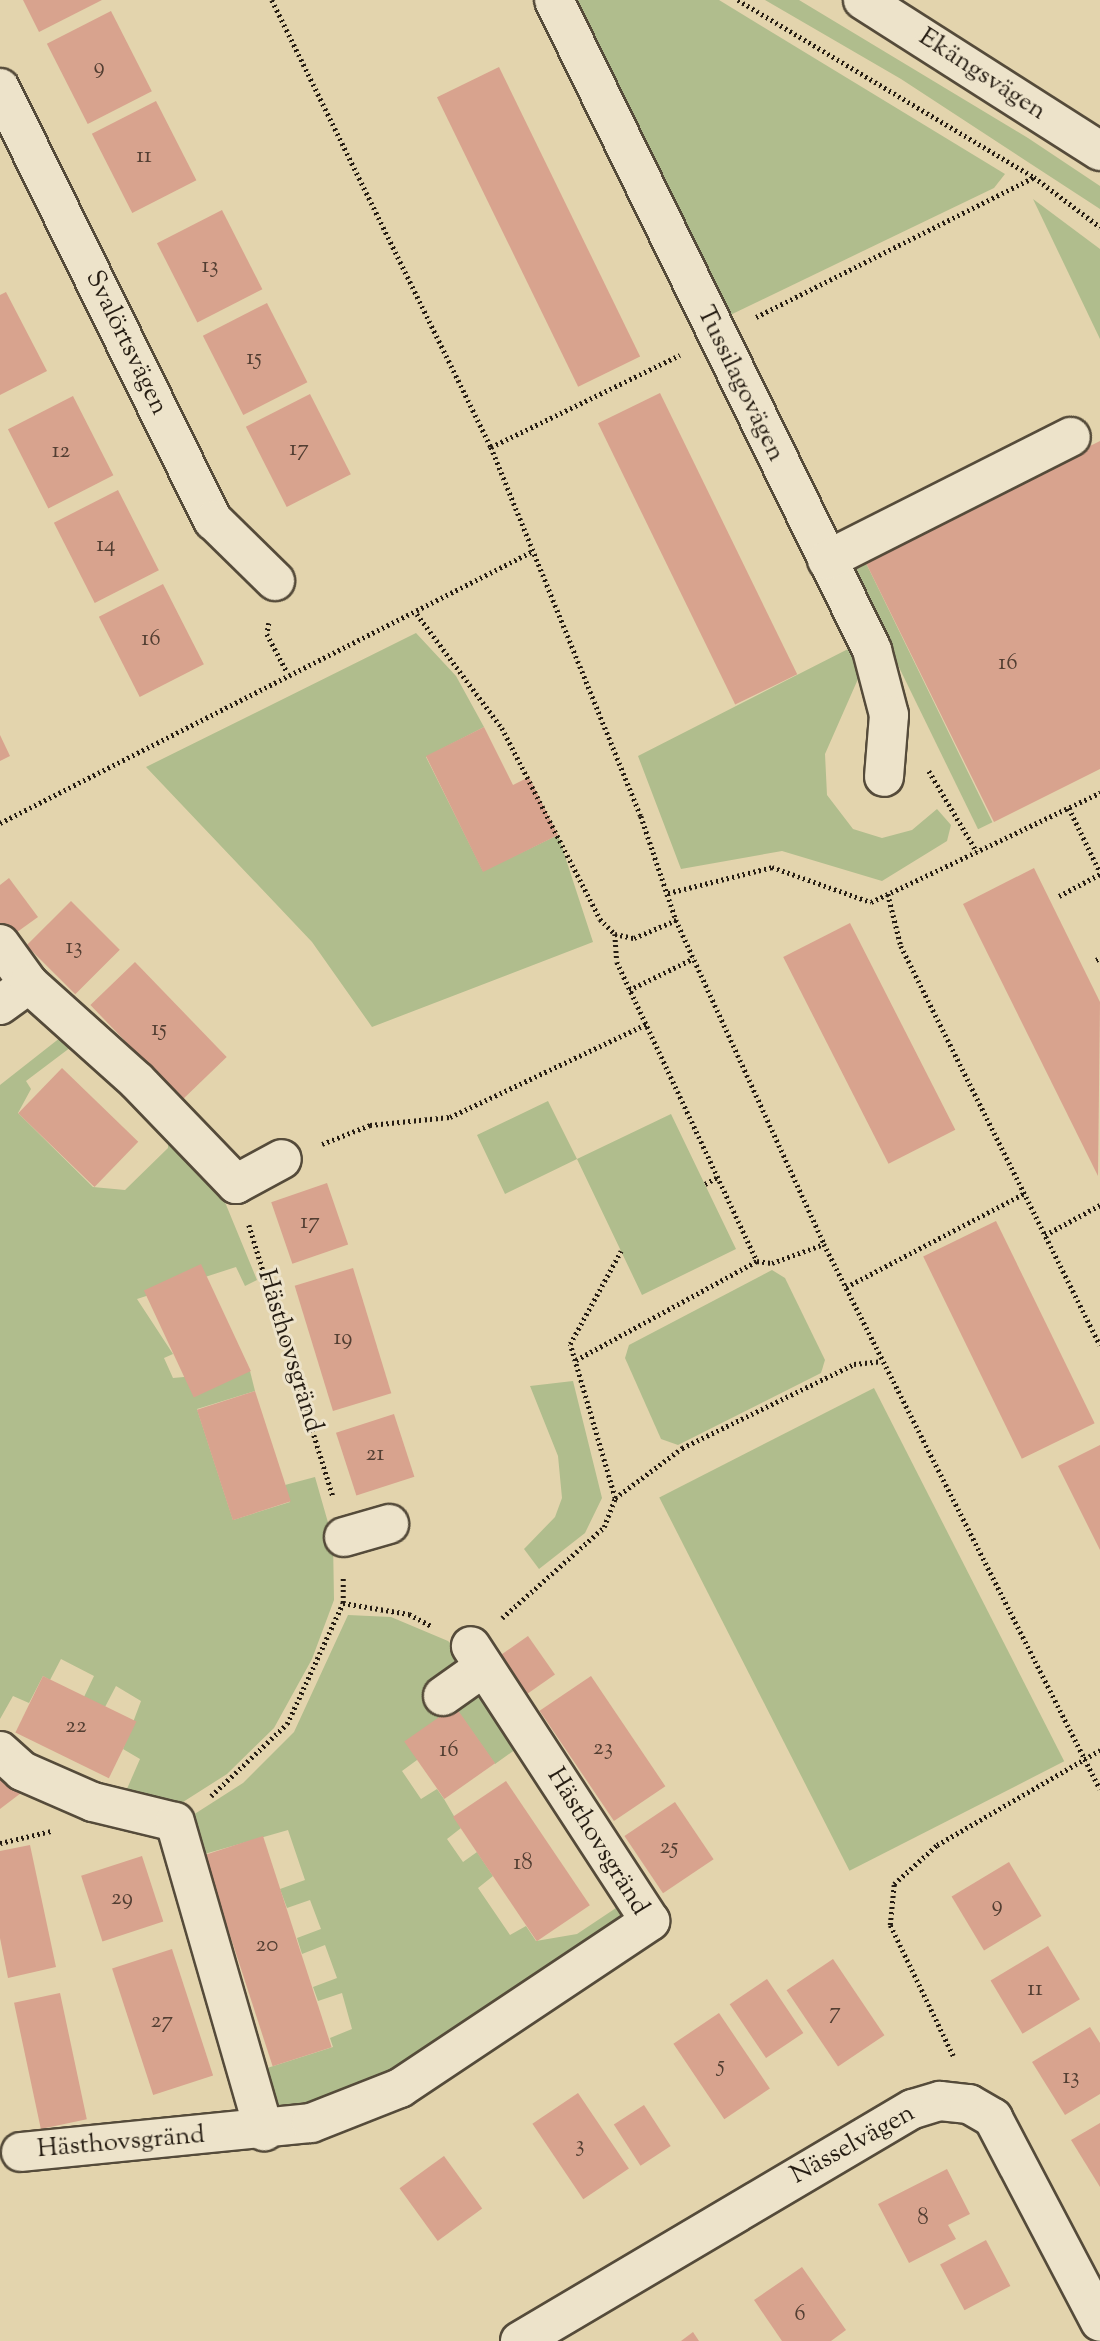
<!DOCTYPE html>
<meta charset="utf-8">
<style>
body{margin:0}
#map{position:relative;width:1100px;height:2341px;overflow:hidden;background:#e3d4ad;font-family:"Sorts Mill Goudy",serif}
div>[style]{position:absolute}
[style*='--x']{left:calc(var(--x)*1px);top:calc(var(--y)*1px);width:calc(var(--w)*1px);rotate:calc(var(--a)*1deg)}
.green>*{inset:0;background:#b0bd8d;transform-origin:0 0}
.building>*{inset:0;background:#d8a38e;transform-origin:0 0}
.path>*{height:4.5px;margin-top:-2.25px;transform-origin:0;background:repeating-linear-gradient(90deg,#261d13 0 2px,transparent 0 5.5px)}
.roads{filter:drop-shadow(2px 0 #554b3a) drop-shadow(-2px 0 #554b3a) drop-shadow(0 2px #554b3a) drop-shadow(0 -2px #554b3a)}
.minor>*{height:38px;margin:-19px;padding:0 19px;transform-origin:19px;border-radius:19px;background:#ede3ca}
span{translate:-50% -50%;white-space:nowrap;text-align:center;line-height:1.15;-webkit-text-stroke:6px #ede3ca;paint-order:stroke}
.number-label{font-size:23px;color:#523e32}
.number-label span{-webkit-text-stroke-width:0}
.street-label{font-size:26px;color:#261d13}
</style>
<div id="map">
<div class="green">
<i style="clip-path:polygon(573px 0,719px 0,1005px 174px,994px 188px,726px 317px)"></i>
<i style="clip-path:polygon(765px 0,799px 0,1028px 138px,1100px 186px,1100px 209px,901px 79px)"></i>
<i style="clip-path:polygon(1033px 199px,1100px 249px,1100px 339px)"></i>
<i style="left:864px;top:559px;width:293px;height:16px;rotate:64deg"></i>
<i style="clip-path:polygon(416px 633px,456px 676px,484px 727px,426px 757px,483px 871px,558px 835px,593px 942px,372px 1027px,312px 942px,146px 767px)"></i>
<i style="clip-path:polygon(852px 647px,858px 679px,825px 754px,827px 795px,853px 829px,882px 838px,912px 830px,937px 809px,951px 825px,947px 841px,882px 881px,782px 851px,681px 869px,638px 756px)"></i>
<i style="clip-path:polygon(70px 1030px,79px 1041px,26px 1081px,31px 1089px,18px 1113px,93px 1187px,125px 1190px,168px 1148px,168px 1129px,220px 1190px,257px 1280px,245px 1286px,236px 1267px,137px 1299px,173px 1354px,164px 1358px,173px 1378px,250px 1371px,255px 1391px,197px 1409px,233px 1520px,290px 1502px,285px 1485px,315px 1477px,333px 1540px,334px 1600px,312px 1659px,274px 1728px,227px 1774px,172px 1809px,123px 1798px,140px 1759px,123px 1749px,141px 1701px,116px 1686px,105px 1707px,84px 1697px,94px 1676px,61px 1659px,50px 1680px,43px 1676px,29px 1703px,13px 1696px,0 1719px,0 1085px)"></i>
<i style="clip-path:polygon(548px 1101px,577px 1159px,671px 1114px,736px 1249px,642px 1295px,577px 1159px,505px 1194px,477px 1135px)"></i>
<i style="clip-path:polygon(772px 1270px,785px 1278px,825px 1360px,821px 1373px,678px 1445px,661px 1439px,625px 1358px,629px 1345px)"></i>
<i style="clip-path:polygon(573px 1381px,602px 1498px,585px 1533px,539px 1569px,524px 1549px,555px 1517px,562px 1498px,558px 1456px,530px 1386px)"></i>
<i style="left:874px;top:1388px;width:419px;height:241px;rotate:63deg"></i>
<i style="clip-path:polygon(348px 1615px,391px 1617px,448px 1641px,457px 1649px,452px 1673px,504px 1713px,526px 1742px,495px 1764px,455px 1707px,417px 1760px,402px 1771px,421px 1799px,437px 1789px,444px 1799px,461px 1828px,447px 1839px,463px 1862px,477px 1852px,493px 1876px,478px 1888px,510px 1935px,526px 1926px,536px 1941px,577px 1934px,625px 1902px,625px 1916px,402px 2073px,281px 2114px,267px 2100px,261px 2070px,333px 2047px,330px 2038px,352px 2029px,342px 1993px,318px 2001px,313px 1987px,337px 1978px,325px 1945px,302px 1954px,297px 1938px,321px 1929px,310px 1900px,287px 1908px,280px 1889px,305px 1880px,288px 1830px,201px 1855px,193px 1815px,243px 1783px,294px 1732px)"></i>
</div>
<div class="building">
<i style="clip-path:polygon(23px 0,102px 0,39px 32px)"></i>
<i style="left:111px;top:11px;width:90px;height:72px;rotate:63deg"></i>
<i style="left:499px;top:67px;width:322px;height:69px;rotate:64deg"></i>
<i style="left:156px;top:101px;width:89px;height:72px;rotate:63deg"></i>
<i style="left:222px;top:210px;width:89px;height:73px;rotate:63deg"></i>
<i style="clip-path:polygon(6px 292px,47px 371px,0 395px,0 295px)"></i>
<i style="left:267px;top:303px;width:89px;height:72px;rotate:63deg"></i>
<i style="left:660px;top:393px;width:313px;height:69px;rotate:64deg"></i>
<i style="left:310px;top:394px;width:90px;height:72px;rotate:63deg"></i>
<i style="left:73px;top:396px;width:89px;height:73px;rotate:63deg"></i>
<i style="clip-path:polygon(1100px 441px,1100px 769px,994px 822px,864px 559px)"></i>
<i style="left:118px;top:490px;width:90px;height:72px;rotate:63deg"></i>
<i style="left:163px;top:584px;width:90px;height:72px;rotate:63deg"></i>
<i style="clip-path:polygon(484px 727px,513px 785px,529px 777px,558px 835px,483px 872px,426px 756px)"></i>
<i style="clip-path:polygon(0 735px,10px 756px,0 761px)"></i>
<i style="clip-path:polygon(1034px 868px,1100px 1002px,1098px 1176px,963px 904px)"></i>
<i style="clip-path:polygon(9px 878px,38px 917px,6px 940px,0 931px,0 885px)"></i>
<i style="left:71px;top:901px;width:69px;height:63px;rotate:45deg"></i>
<i style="left:850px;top:923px;width:232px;height:75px;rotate:63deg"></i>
<i style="left:135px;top:962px;width:132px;height:62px;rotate:46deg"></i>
<i style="left:62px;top:1068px;width:106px;height:63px;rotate:44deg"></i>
<i style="left:327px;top:1183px;width:65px;height:59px;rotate:71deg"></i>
<i style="left:996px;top:1221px;width:225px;height:81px;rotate:64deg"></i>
<i style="left:201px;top:1264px;width:118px;height:63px;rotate:65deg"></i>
<i style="left:353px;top:1268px;width:131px;height:61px;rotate:73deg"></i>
<i style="left:255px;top:1391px;width:116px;height:61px;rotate:72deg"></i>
<i style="left:394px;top:1414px;width:66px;height:61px;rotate:72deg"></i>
<i style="clip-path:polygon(1100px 1445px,1100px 1550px,1058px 1466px)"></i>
<i style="left:528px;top:1636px;width:47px;height:41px;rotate:55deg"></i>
<i style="left:43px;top:1676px;width:104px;height:63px;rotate:26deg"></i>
<i style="left:591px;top:1676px;width:133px;height:62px;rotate:56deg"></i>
<i style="left:455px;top:1706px;width:70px;height:62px;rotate:55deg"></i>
<i style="clip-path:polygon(0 1766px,21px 1793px,0 1809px)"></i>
<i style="left:506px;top:1781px;width:150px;height:64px;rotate:56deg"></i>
<i style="left:675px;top:1802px;width:69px;height:61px;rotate:56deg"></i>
<i style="left:263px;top:1836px;width:222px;height:62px;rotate:72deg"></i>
<i style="clip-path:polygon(30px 1845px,56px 1967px,8px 1978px,0 1938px,0 1851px)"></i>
<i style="left:142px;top:1856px;width:69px;height:64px;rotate:72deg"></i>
<i style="left:1009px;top:1862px;width:63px;height:67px;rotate:59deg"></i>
<i style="left:1048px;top:1946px;width:62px;height:67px;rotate:59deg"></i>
<i style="left:172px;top:1949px;width:133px;height:63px;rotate:72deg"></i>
<i style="left:833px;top:1959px;width:92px;height:56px;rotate:56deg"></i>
<i style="left:767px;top:1979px;width:65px;height:45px;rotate:56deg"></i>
<i style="left:60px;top:1993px;width:129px;height:47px;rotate:78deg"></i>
<i style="left:719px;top:2013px;width:91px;height:55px;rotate:56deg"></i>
<i style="clip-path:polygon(1090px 2027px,1100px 2043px,1100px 2094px,1065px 2115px,1032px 2062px)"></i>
<i style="left:578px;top:2093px;width:91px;height:55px;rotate:56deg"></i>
<i style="left:644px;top:2105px;width:49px;height:36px;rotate:57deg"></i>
<i style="clip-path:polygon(1100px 2123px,1100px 2187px,1071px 2140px)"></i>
<i style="left:444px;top:2156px;width:65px;height:55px;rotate:54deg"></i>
<i style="clip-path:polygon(947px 2169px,970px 2214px,948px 2225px,956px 2239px,909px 2263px,878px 2204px)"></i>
<i style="left:986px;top:2240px;width:52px;height:52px;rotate:62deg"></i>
<i style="clip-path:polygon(802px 2267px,846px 2330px,831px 2341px,782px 2341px,754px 2300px)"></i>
<i style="clip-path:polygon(693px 2332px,699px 2341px,681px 2341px)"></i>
</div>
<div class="path">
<i style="--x:272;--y:0;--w:498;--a:63.9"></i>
<i style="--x:491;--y:447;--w:398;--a:67.9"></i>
<i style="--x:641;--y:816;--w:110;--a:71.4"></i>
<i style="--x:676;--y:920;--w:356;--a:65.4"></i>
<i style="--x:824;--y:1244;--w:611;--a:63.14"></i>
<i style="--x:738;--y:0;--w:345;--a:30.9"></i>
<i style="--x:1034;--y:177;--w:83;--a:37.1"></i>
<i style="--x:756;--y:317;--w:311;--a:-26.7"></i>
<i style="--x:491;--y:447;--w:210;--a:-26"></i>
<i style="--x:417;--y:614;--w:142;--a:53.3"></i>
<i style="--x:502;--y:728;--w:215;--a:62.8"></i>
<i style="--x:600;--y:919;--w:21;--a:45"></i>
<i style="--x:615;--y:934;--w:19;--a:12"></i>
<i style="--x:634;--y:938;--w:46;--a:-23.2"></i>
<i style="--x:269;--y:623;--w:11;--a:100"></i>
<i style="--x:267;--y:634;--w:43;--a:62.2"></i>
<i style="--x:929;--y:771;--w:94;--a:59.3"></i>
<i style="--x:1069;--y:808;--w:71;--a:64.2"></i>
<i style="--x:0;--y:823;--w:596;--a:-27.04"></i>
<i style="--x:668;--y:893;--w:107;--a:-14"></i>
<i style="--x:772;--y:867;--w:105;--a:19.5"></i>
<i style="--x:871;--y:902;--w:254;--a:-25.5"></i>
<i style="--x:888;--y:894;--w:54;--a:76"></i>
<i style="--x:901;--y:946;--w:446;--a:63.5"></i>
<i style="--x:1059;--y:896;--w:47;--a:-28.2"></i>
<i style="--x:615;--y:934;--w:28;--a:86"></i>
<i style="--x:617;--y:962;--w:330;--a:64.9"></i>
<i style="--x:757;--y:1261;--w:15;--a:8"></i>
<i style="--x:772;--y:1263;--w:55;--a:-20.1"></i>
<i style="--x:1096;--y:960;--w:4;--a:-27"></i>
<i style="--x:629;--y:990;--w:72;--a:-26.2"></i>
<i style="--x:322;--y:1144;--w:52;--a:-21.6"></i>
<i style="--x:370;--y:1125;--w:80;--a:-5.7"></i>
<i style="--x:450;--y:1117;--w:218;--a:-25.3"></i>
<i style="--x:705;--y:1184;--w:13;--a:-29"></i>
<i style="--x:249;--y:1225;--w:285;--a:72.8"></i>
<i style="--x:1045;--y:1235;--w:63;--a:-28.6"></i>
<i style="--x:846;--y:1287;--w:200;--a:-27.7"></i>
<i style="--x:576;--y:1360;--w:206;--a:-28.7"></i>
<i style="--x:615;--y:1498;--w:84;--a:-36.7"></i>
<i style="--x:682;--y:1448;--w:191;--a:-26"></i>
<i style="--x:854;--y:1364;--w:27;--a:-6"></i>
<i style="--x:343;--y:1603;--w:67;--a:9.5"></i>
<i style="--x:409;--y:1614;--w:26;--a:28"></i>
<i style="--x:502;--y:1618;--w:137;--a:-41.7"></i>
<i style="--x:604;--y:1527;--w:31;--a:-69"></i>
<i style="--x:615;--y:1498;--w:160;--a:-106.3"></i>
<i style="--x:570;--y:1344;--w:106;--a:-61.3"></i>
<i style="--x:211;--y:1796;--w:105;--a:-43.5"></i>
<i style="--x:287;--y:1724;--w:133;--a:-65.2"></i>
<i style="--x:343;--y:1603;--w:25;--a:-90"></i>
<i style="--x:0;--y:1843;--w:52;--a:-13.2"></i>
<i style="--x:953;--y:2056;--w:145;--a:-115.7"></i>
<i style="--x:890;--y:1925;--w:41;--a:-84.4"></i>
<i style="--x:894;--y:1884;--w:58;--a:-42.2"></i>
<i style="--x:937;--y:1845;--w:189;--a:-30.2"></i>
</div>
<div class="roads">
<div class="minor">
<i style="--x:554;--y:0;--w:724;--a:63.93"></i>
<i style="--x:872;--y:650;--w:67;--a:75.3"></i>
<i style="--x:889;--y:715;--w:62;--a:94.6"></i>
<i style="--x:863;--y:0;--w:281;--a:32.5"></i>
<i style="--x:0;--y:88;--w:482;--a:63.8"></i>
<i style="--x:213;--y:520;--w:87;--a:44.5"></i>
<i style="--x:827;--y:560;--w:273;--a:-26.8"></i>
<i style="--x:0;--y:944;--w:49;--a:54.1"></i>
<i style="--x:0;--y:1005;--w:36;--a:-36"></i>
<i style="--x:29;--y:984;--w:145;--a:41.9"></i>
<i style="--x:137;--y:1081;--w:143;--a:46.1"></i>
<i style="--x:236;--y:1184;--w:52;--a:-28.5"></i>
<i style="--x:344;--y:1537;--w:47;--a:-16.1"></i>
<i style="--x:443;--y:1696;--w:50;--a:-35.3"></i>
<i style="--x:0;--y:1751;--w:30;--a:42"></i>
<i style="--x:22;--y:1771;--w:77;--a:23.6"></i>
<i style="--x:93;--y:1802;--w:84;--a:13.7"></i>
<i style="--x:175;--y:1822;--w:322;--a:73.9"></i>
<i style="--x:21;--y:2152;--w:291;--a:-5.7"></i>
<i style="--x:311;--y:2123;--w:96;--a:-21.5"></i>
<i style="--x:400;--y:2088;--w:301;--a:-33.7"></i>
<i style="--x:650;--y:1921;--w:328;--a:-123.1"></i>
<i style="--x:520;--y:2341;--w:456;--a:-30.6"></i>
<i style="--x:913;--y:2109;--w:28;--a:-17"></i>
<i style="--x:940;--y:2101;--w:29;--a:6"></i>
<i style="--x:969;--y:2104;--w:28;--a:30"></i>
<i style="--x:993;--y:2118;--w:230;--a:62.3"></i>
</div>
</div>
<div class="number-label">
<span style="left:99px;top:68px">9</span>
<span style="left:144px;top:157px">11</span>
<span style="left:210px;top:267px">13</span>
<span style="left:254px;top:359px">15</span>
<span style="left:299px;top:450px">17</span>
<span style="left:61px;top:452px">12</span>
<span style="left:106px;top:546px">14</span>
<span style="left:151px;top:640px">16</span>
<span style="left:1008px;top:664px">16</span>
<span style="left:74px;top:948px">13</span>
<span style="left:159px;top:1030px">15</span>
<span style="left:310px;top:1223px">17</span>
<span style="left:343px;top:1339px">19</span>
<span style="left:375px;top:1455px">21</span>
<span style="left:76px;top:1727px">22</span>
<span style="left:603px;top:1749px">23</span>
<span style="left:449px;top:1751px">16</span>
<span style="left:669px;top:1848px">25</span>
<span style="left:523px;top:1864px">18</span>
<span style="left:122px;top:1899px">29</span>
<span style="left:997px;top:1906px">9</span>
<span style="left:267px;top:1946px">20</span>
<span style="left:1035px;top:1990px">11</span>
<span style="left:835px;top:2013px">7</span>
<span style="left:162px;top:2022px">27</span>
<span style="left:721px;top:2066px">5</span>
<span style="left:1071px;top:2078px">13</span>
<span style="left:580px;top:2146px">3</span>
<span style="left:923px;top:2219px">8</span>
<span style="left:800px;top:2315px">6</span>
</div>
<div class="street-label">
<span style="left:982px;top:75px;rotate:33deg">Ekängsvägen</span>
<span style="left:126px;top:343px;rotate:64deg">Svalörtsvägen</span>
<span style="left:740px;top:384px;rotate:64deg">Tussilagovägen</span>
<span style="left:289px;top:1351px;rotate:73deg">Hästhovsgränd</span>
<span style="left:597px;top:1842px;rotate:58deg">Hästhovsgränd</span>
<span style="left:121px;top:2143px;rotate:-5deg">Hästhovsgränd</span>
<span style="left:853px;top:2145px;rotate:-29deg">Nässelvägen</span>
</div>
</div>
